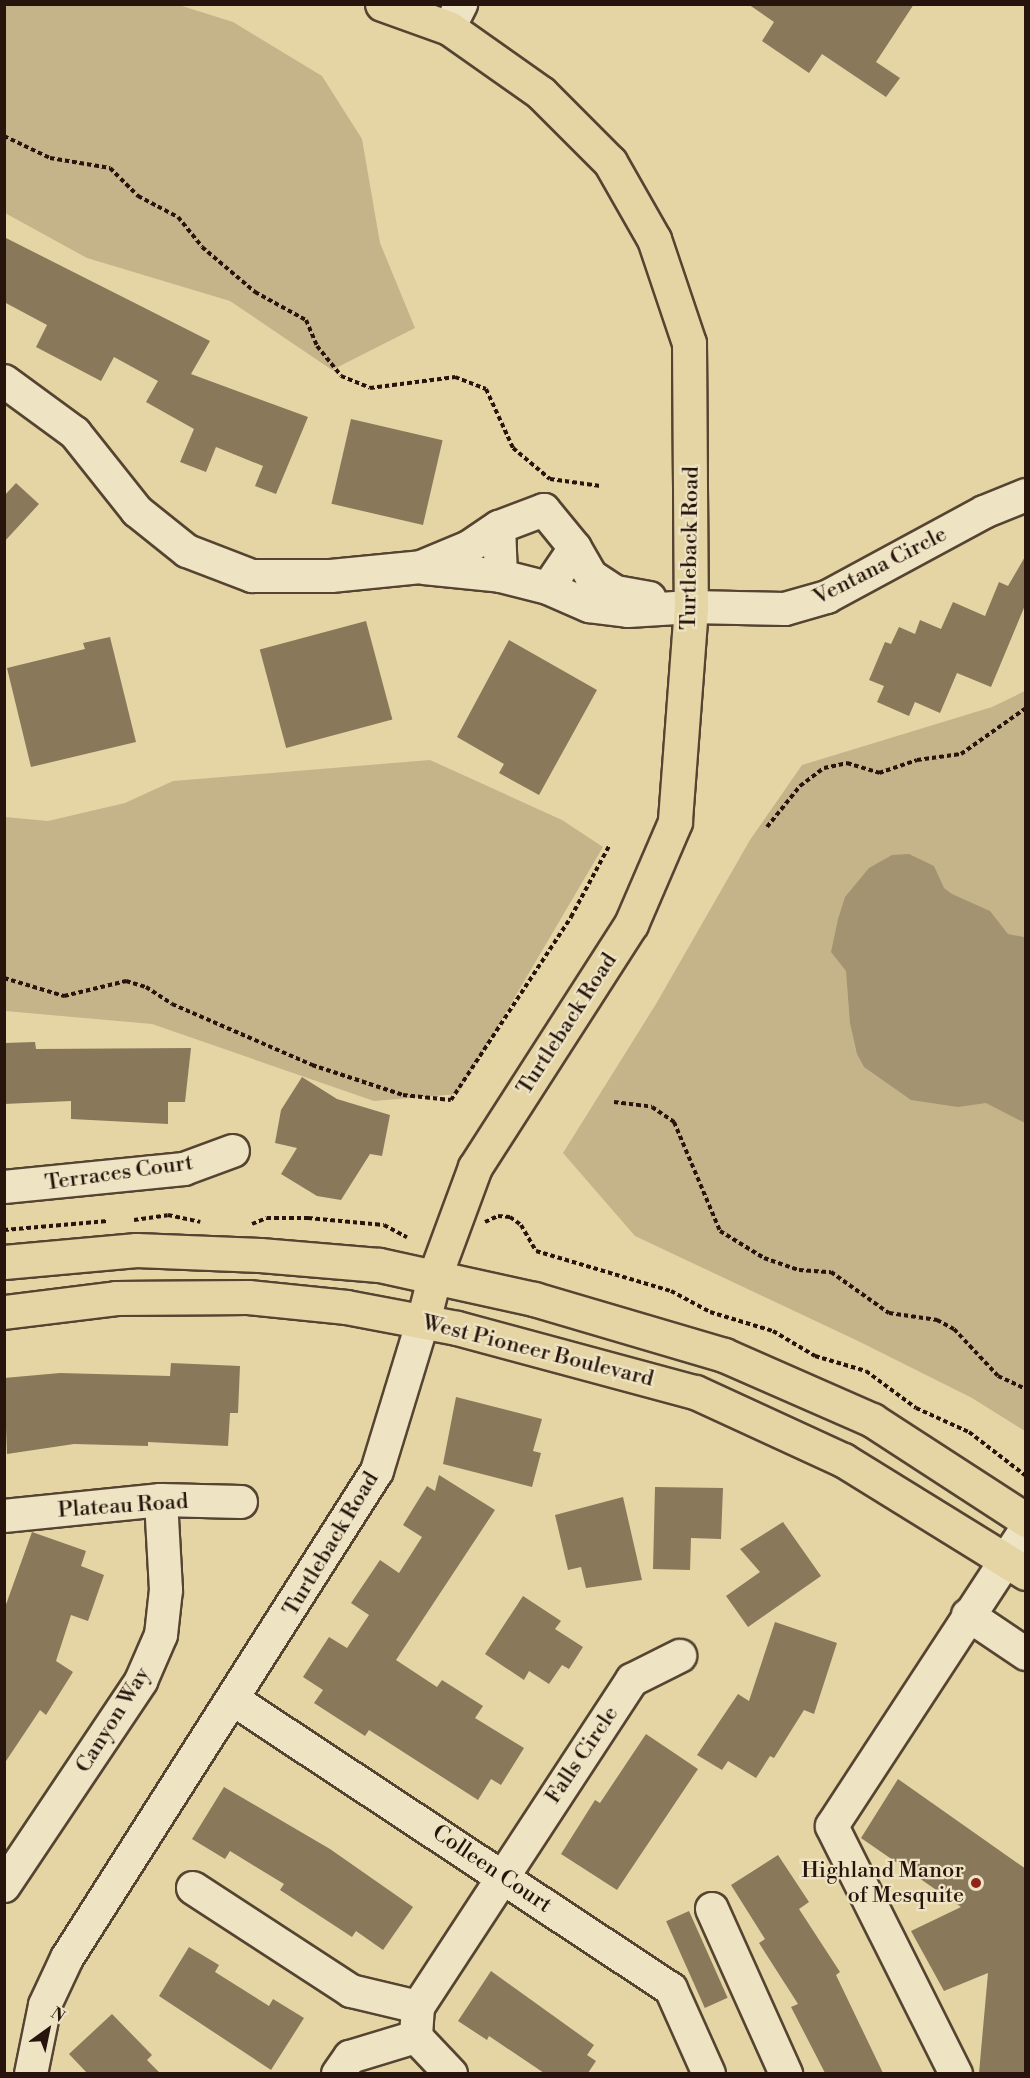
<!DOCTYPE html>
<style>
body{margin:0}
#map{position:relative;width:1030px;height:2078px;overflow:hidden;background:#e5d5a4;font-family:"Libre Bodoni",serif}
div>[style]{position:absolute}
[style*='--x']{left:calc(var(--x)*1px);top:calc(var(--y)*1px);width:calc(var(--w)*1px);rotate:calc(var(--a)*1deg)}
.green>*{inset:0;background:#c5b48a}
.water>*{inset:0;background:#a49370}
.building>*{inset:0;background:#8a785b;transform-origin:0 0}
.path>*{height:4px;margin-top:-2px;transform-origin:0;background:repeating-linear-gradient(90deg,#27140c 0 4.5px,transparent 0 7.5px)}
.roads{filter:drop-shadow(2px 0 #564432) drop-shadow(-2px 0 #564432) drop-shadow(0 2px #564432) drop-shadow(0 -2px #564432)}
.minor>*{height:32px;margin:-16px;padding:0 16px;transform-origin:16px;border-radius:16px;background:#eee4c4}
.major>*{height:33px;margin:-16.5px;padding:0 16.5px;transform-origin:16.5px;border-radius:16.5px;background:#e5d5a4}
.dots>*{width:16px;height:16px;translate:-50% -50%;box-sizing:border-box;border:3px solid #eee4c4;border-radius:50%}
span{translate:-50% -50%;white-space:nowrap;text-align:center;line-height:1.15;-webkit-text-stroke:4.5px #eee4c4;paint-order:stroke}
.street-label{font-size:22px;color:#27140c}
.poi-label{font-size:22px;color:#27140c}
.right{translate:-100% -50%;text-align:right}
.frame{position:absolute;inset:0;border:6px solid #27140c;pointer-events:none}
.north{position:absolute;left:18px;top:2000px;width:60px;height:60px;-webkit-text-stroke:4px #eee4c4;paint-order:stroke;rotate:33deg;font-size:16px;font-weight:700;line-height:24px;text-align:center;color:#27140c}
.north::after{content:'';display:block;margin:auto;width:21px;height:27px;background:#27140c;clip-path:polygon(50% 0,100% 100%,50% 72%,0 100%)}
</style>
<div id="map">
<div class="green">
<i style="clip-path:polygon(4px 5px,179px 5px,233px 22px,322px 76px,362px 139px,380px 243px,415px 328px,332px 370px,230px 301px,87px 258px,5px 213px)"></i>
<i style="clip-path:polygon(1025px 691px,1025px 1431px,972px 1398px,858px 1341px,635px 1236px,563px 1153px,656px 1004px,750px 840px,802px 765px,992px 707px)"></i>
<i style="clip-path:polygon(430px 760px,562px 820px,603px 847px,458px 1094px,374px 1101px,152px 1024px,5px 1011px,5px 817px,48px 821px,125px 803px,173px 781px)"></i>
</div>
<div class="water">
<i style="clip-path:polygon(909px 854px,934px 866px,944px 888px,952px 894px,990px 911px,1008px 934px,1024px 937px,1025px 934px,1025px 1123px,986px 1103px,958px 1107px,911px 1100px,864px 1067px,857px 1054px,850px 1023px,846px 971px,831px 952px,838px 919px,845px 897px,869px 868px,892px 855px)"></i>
</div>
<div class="building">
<i style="clip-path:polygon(748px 4px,914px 4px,876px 62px,900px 78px,886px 97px,822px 54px,809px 73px,762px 41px,774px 22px)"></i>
<i style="clip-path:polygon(4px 237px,210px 341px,191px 374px,308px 417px,276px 494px,255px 486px,263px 466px,216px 447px,206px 472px,180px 462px,194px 429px,146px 402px,158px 381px,114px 357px,101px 381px,36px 347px,47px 325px,4px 302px)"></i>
<i style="left:351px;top:419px;width:94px;height:87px;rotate:13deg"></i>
<i style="clip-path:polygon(16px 483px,39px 504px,4px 542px,4px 496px)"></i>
<i style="clip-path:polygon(1026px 555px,1026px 603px,991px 687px,957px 673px,940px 713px,915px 702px,909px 716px,877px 702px,884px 686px,869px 680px,885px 642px,891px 644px,899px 627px,915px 634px,920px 620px,941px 629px,953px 602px,985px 616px,999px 582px,1008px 586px)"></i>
<i style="left:366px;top:621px;width:102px;height:110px;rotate:75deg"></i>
<i style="clip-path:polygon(110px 637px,136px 742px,31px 767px,7px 668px,85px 649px,83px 643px)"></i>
<i style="clip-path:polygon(509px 640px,597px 690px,539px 795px,499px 773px,504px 764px,457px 737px)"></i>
<i style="clip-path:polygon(35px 1042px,36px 1049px,191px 1048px,185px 1102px,168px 1102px,168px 1124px,71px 1119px,71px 1101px,4px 1104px,4px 1043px)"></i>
<i style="clip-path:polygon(302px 1077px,337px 1099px,390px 1115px,382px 1156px,370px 1154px,341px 1200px,317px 1196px,281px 1174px,297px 1148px,275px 1143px,281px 1110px)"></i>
<i style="clip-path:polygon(171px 1363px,240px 1366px,238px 1413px,230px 1413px,228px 1446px,148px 1442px,148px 1446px,74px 1444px,7px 1454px,4px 1378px,60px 1373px,170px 1376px)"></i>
<i style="clip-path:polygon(456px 1397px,542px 1419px,533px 1451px,541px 1453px,532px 1487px,443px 1464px)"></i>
<i style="clip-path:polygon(439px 1475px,495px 1510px,396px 1660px,437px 1687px,442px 1680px,483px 1706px,475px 1718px,524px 1748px,501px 1785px,491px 1779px,478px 1800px,369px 1730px,365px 1736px,314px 1703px,323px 1690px,303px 1677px,329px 1637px,347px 1648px,369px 1615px,351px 1603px,380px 1560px,399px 1573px,422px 1537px,403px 1525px,427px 1486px,435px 1491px)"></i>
<i style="clip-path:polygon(655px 1487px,723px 1488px,721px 1539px,691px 1538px,690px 1570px,653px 1569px)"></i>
<i style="clip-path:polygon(623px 1497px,642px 1580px,586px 1588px,581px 1567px,568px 1570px,555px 1515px)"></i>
<i style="clip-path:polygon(783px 1522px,821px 1576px,748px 1627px,726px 1596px,760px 1572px,740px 1549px)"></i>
<i style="clip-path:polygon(32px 1532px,86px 1551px,81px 1566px,104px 1575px,88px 1621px,71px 1615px,56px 1661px,73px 1672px,46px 1715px,40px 1710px,4px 1764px,4px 1610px)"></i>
<i style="clip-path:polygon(523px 1596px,561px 1621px,555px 1629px,583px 1647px,569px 1669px,562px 1665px,549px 1684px,529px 1671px,524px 1680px,485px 1654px)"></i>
<i style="clip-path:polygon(775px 1622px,837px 1643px,814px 1714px,804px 1710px,774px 1758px,770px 1756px,756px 1778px,728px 1761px,722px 1770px,697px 1755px,738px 1694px,749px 1701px)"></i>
<i style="clip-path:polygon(646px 1734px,698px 1769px,617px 1890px,561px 1854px,595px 1800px,600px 1803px)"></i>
<i style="clip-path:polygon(898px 1779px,1026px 1869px,1026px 2073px,979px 2073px,988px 1973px,944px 1991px,911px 1931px,961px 1907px,861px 1838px)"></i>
<i style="clip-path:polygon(224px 1787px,330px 1849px,413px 1907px,383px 1950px,356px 1931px,352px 1937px,280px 1890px,284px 1884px,230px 1851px,225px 1859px,192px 1839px)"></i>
<i style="clip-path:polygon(778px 1855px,809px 1902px,799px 1909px,840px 1972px,836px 1975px,883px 2073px,825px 2073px,791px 2007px,798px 2004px,759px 1943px,765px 1939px,731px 1885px)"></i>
<i style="left:689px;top:1911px;width:95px;height:25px;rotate:66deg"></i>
<i style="clip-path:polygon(189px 1947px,219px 1965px,215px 1972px,269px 2006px,273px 1999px,304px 2018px,271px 2070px,159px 1996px)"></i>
<i style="clip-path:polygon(491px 1971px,594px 2045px,587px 2055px,596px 2061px,588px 2073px,544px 2073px,489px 2036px,487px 2040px,458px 2021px)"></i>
<i style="clip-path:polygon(112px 2014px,152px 2055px,147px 2060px,160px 2073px,87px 2073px,69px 2054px)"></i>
</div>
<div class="path">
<i style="--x:4;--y:136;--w:51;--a:25.6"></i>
<i style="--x:50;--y:158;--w:61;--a:9.5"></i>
<i style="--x:110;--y:168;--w:40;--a:45"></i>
<i style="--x:138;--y:196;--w:45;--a:27.7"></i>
<i style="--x:178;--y:217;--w:38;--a:51"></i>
<i style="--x:202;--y:247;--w:70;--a:40.3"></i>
<i style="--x:255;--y:292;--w:58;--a:28.8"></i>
<i style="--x:306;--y:320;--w:28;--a:67"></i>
<i style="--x:317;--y:346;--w:38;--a:51"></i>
<i style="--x:341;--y:376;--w:31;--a:22"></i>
<i style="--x:370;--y:388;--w:86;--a:-7.4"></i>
<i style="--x:455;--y:377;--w:33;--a:21"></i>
<i style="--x:486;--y:389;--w:65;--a:65.4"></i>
<i style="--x:513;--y:448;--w:48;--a:40"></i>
<i style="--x:550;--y:479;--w:51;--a:7.8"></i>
<i style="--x:767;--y:827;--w:53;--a:-51.2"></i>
<i style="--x:800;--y:786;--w:30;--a:-37"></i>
<i style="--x:824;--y:768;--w:24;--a:-12"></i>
<i style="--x:847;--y:763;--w:34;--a:17"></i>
<i style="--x:879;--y:773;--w:40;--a:-18.9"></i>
<i style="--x:917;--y:760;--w:44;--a:-7.8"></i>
<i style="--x:961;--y:754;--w:80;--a:-35.3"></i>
<i style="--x:4;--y:978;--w:63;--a:16.7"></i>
<i style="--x:64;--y:996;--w:64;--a:-13.6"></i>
<i style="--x:126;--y:981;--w:21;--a:17"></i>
<i style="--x:146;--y:987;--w:31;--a:33"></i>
<i style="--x:172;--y:1004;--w:153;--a:23.5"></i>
<i style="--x:312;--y:1065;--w:96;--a:18.2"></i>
<i style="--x:403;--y:1095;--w:48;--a:5.9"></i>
<i style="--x:451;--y:1100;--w:219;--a:-56.7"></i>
<i style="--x:571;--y:917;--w:81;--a:-61.8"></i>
<i style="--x:614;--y:1102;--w:38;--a:7"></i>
<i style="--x:652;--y:1107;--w:27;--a:34"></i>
<i style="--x:674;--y:1122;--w:118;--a:67.1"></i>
<i style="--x:720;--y:1231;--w:52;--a:31.5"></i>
<i style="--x:764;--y:1258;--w:37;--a:19"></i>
<i style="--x:799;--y:1270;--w:32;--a:4"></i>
<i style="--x:831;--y:1272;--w:71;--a:35.3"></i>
<i style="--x:889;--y:1313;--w:49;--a:8.3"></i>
<i style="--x:937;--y:1320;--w:19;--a:28"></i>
<i style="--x:954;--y:1329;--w:64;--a:46.9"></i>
<i style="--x:998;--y:1376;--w:31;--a:25"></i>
<i style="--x:134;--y:1220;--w:34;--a:-8"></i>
<i style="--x:168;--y:1215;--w:33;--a:12"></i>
<i style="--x:485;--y:1222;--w:14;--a:-25"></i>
<i style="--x:498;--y:1216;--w:12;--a:5"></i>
<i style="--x:510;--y:1217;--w:14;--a:36"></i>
<i style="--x:521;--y:1225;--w:30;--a:60"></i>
<i style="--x:536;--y:1251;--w:141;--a:16.5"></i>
<i style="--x:671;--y:1291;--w:44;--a:28.3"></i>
<i style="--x:710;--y:1312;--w:66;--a:16.8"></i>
<i style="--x:773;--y:1331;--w:49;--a:30.8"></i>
<i style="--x:815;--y:1356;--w:53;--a:16.4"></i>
<i style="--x:866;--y:1371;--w:62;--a:36.5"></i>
<i style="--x:916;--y:1408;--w:58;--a:24.4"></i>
<i style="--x:969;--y:1432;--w:72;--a:37.7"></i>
<i style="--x:252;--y:1224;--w:16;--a:-22"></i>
<i style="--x:267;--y:1218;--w:41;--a:0"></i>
<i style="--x:308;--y:1218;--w:76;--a:5.3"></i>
<i style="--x:384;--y:1225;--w:26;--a:28"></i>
<i style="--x:4;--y:1230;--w:104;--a:-4.9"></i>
</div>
<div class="roads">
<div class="minor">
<i style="--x:449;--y:28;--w:27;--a:-63"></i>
<i style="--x:4;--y:381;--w:88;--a:36.2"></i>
<i style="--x:75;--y:433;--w:100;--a:51.5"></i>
<i style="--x:137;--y:511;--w:64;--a:38.7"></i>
<i style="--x:187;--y:551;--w:70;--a:21"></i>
<i style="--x:252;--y:576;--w:79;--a:0"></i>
<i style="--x:331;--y:576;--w:90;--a:-5.7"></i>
<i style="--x:421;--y:567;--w:52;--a:-22.6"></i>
<i style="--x:469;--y:547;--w:36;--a:-34"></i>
<i style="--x:575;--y:548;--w:48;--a:124"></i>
<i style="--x:548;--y:588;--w:49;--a:-165.7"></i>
<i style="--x:501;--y:576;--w:49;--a:-92.3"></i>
<i style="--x:499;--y:527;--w:48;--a:-20.7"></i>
<i style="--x:544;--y:510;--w:49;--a:50.8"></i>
<i style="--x:575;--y:548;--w:32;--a:60"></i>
<i style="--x:591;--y:576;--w:30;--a:33"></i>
<i style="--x:616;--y:592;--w:34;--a:10"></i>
<i style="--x:424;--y:568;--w:77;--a:5.9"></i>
<i style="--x:548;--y:588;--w:45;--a:23.7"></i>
<i style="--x:589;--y:606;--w:39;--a:7"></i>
<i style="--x:628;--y:611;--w:63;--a:-3.6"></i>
<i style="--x:691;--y:607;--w:94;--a:1.2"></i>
<i style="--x:785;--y:609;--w:44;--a:-15.9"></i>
<i style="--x:827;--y:597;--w:179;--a:-28.4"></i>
<i style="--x:984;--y:512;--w:45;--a:-22"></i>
<i style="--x:4;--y:1187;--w:181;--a:-5.7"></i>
<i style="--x:184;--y:1169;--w:52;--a:-20.2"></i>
<i style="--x:4;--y:1516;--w:158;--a:-5.8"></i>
<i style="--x:161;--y:1500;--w:80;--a:1.4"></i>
<i style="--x:968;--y:1615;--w:70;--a:33.9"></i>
<i style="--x:234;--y:1700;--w:524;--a:33.48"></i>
<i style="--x:671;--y:1989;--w:93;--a:65.9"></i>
<i style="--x:4;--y:1886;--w:247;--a:-56.2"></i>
<i style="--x:141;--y:1681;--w:50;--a:-66.5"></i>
<i style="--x:161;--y:1635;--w:45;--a:-83.7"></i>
<i style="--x:166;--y:1590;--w:90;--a:-93.2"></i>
<i style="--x:193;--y:1888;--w:189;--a:33.1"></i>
<i style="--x:351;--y:1991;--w:69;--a:13.4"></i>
<i style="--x:418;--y:2007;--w:30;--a:94"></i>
<i style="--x:416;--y:2037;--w:51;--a:46.6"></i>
<i style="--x:712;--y:1909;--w:181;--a:65.8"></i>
<i style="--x:418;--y:2007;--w:391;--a:-56.8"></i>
<i style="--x:632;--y:1680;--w:54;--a:-26.6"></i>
<i style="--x:31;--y:2074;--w:70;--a:-78.5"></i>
<i style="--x:45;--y:2005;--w:52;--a:-64.9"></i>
<i style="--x:67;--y:1958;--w:577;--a:-57.52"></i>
<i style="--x:377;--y:1471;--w:157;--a:-73"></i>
<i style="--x:338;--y:2074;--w:21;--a:-55"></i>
<i style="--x:350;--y:2057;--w:69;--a:-16.9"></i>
<i style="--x:956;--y:2074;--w:277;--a:-116.6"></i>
<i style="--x:832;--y:1826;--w:355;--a:-56.8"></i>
</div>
<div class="major">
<i style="--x:382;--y:4;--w:71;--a:19.7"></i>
<i style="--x:449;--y:28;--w:113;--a:35.2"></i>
<i style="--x:541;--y:93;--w:98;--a:45"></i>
<i style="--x:610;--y:162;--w:89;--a:60.3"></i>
<i style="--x:654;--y:239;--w:110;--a:71.4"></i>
<i style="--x:689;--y:343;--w:264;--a:89.6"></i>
<i style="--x:691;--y:607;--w:216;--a:94.3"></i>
<i style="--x:675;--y:822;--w:111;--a:113.3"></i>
<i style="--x:631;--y:924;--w:289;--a:122.7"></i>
<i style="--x:475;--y:1167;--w:118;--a:110.3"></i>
<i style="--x:434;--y:1278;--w:44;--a:104.3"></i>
<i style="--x:4;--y:1262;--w:133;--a:-5.2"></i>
<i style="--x:136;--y:1250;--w:124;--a:2.3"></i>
<i style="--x:260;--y:1255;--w:119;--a:4.8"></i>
<i style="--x:379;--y:1265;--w:159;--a:12.4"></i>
<i style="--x:534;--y:1299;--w:198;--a:16.4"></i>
<i style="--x:724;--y:1355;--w:162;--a:23.7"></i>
<i style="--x:872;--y:1420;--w:184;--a:33"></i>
<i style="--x:4;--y:1312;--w:113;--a:-7.1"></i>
<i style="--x:116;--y:1298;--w:132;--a:-0.4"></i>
<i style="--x:248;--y:1297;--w:99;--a:5.8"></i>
<i style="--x:346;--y:1307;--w:113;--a:10.7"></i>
<i style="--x:457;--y:1328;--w:246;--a:15.1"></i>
<i style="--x:695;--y:1392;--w:163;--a:24.7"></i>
<i style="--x:843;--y:1460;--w:215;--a:31.7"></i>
</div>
</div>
<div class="dots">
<i style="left:976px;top:1883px;background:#8f2418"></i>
</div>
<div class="street-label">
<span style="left:690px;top:548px;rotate:-89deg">Turtleback Road</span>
<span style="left:880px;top:566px;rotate:-27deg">Ventana Circle</span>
<span style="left:567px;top:1024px;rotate:-57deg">Turtleback Road</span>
<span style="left:119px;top:1173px;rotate:-8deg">Terraces Court</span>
<span style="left:538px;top:1351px;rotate:14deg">West Pioneer Boulevard</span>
<span style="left:123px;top:1506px;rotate:-4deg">Plateau Road</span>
<span style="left:331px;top:1544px;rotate:-59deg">Turtleback Road</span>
<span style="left:113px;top:1720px;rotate:-58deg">Canyon Way</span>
<span style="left:582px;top:1755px;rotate:-56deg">Falls Circle</span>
<span style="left:492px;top:1869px;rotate:34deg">Colleen Court</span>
</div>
<div class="poi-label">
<span class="right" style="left:964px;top:1883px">Highland Manor<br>of Mesquite</span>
</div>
<div class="frame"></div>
<div class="north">N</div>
</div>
